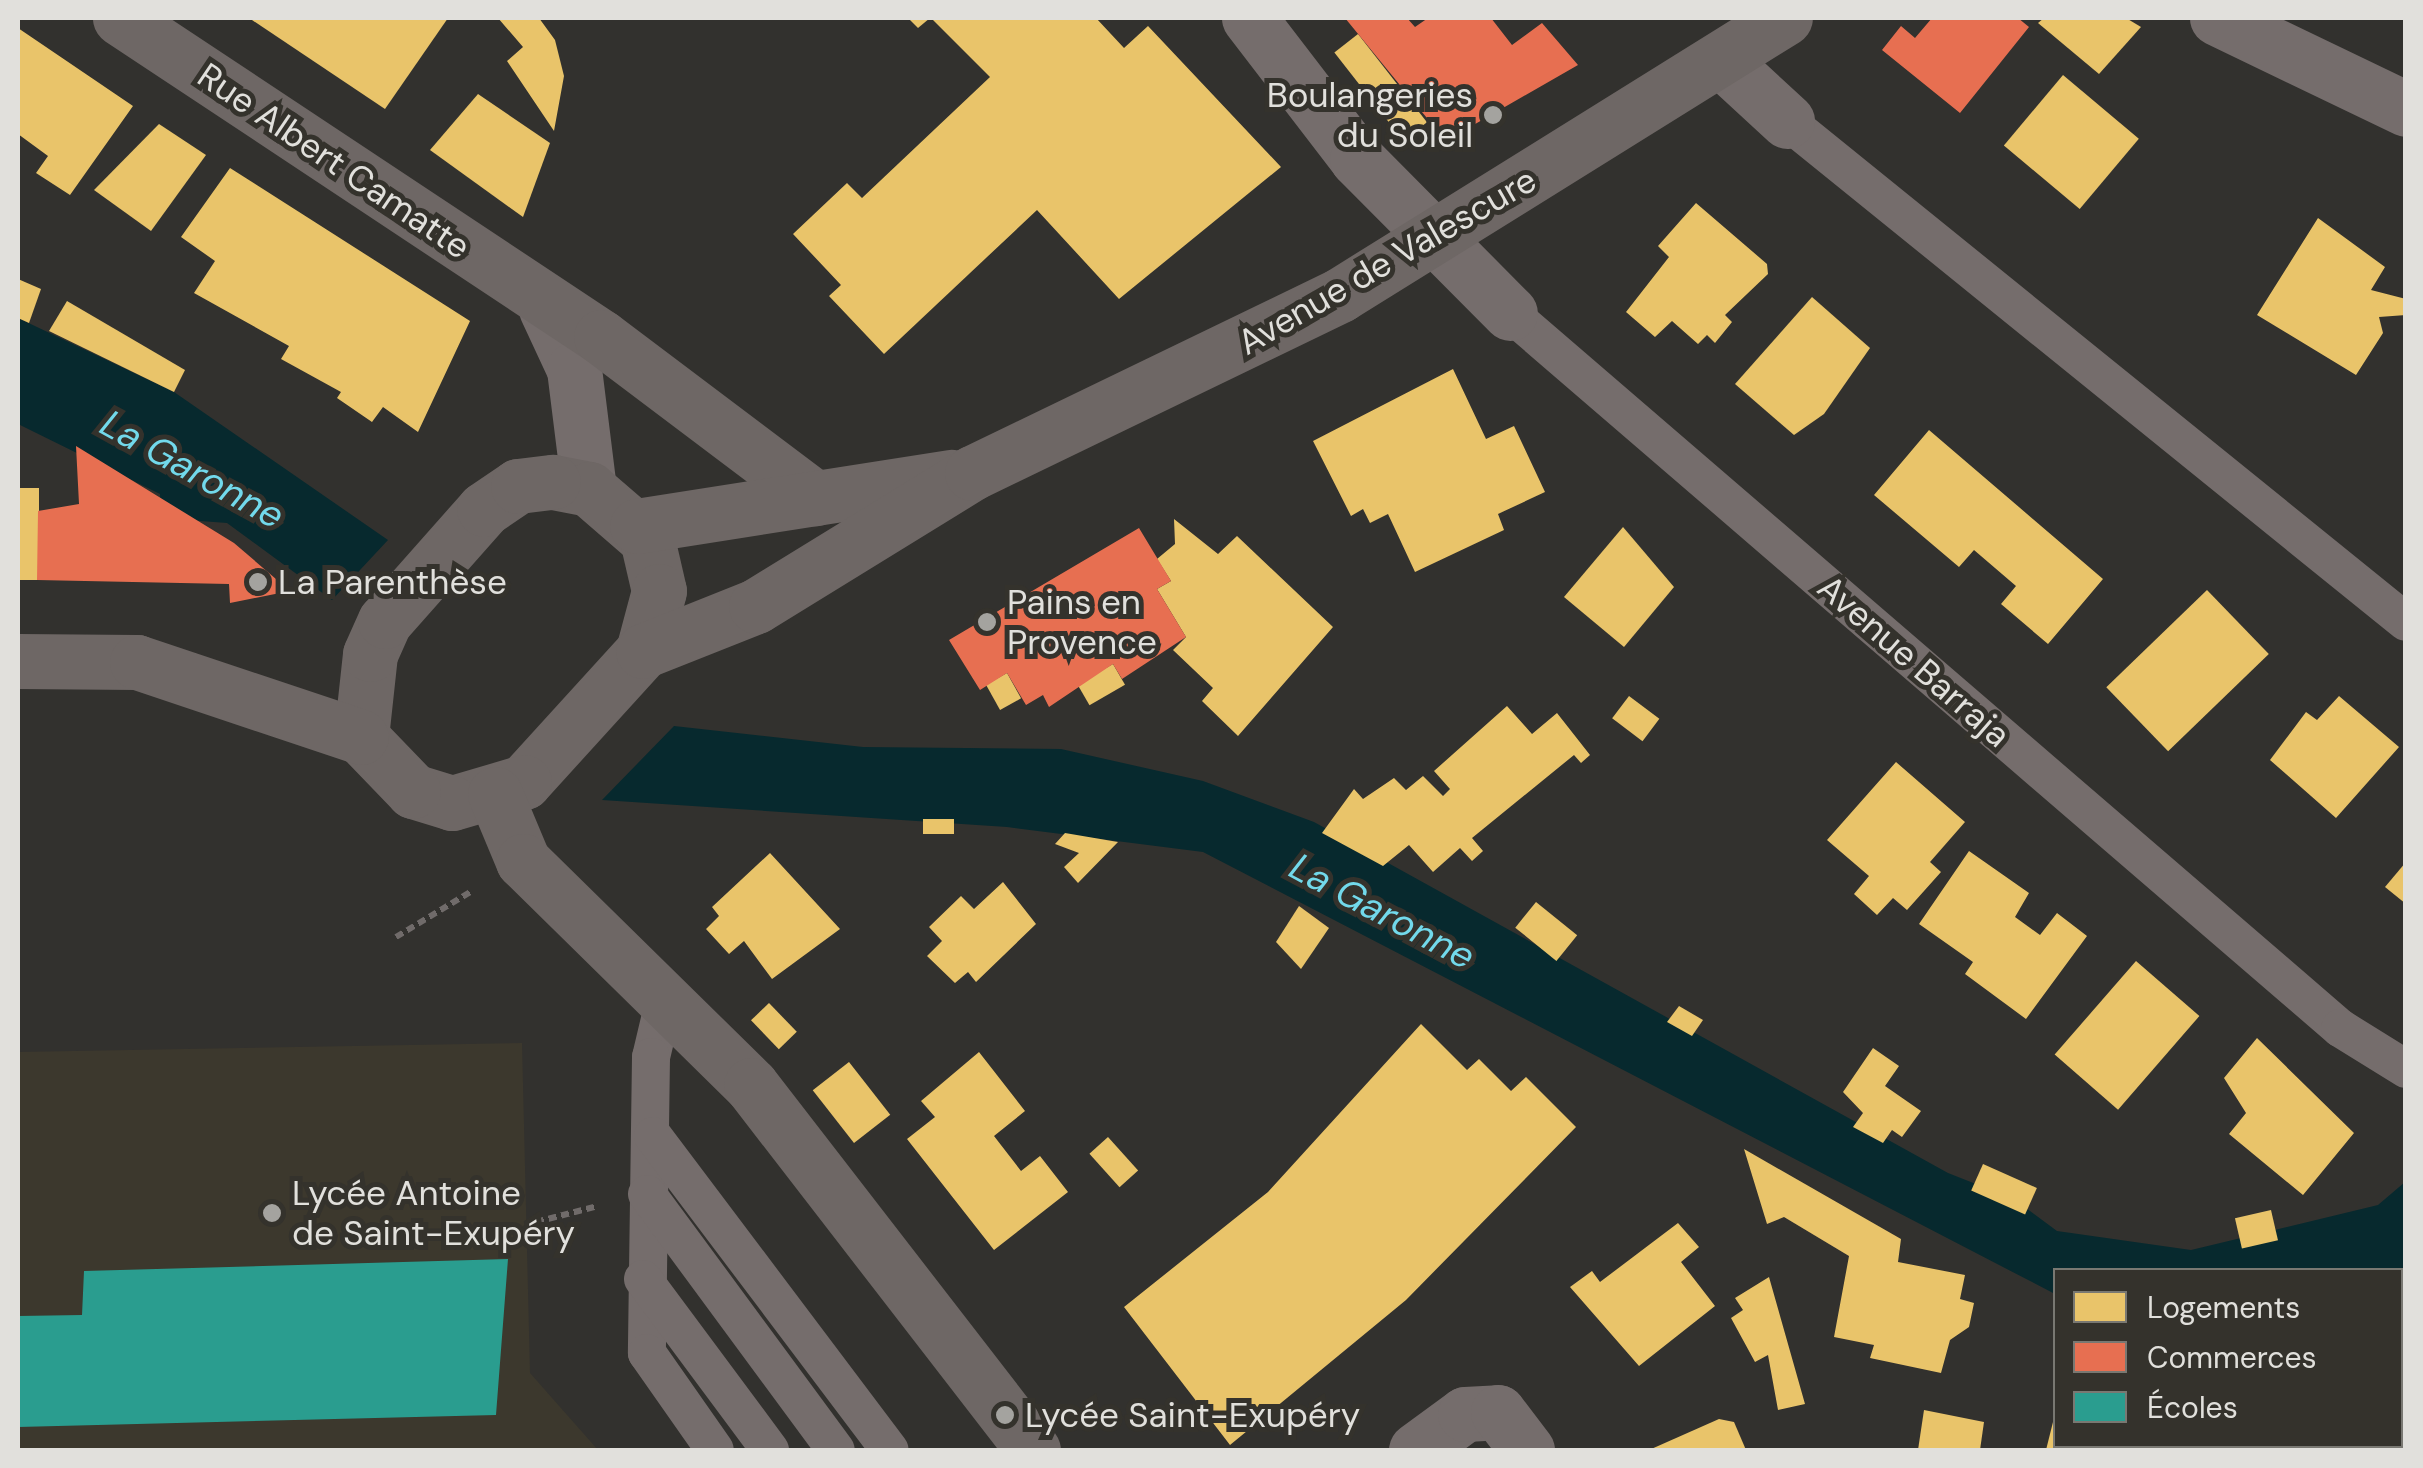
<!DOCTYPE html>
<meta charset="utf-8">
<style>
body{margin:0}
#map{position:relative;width:2423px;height:1468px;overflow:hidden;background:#32312e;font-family:"DM Sans",sans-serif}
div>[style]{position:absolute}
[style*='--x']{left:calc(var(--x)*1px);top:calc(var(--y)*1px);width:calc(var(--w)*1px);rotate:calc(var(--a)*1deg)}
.built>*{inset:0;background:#3c382d}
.water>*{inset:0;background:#07292e}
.homes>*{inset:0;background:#e9c46a;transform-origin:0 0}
.shops>*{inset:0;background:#e76f51}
.schools>*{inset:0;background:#2a9d8f}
.stream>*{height:18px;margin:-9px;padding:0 9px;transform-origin:9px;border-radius:9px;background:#07292e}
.path>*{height:6px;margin-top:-3px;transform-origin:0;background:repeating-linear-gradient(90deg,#706b6a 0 8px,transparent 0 13px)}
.lane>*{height:38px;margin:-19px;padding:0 19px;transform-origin:19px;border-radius:19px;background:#756d6c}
.street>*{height:55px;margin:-27.5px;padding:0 27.5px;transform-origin:27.5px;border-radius:27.5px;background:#756d6c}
.secondary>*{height:55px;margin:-27.5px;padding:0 27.5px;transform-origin:27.5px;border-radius:27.5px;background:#6e6765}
.dots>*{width:28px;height:28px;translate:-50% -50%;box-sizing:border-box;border:5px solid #34322c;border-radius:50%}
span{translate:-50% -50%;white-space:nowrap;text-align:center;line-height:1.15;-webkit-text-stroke:10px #34322c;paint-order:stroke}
.poi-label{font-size:35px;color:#e1e0dc}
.right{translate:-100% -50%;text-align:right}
.left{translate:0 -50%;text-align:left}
.street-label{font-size:35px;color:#e1e0dc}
.water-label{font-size:38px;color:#72d9eb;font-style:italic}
.frame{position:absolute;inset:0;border:20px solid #e1e0dc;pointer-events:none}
.legend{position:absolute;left:2053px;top:1268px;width:350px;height:180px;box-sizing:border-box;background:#34322c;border:2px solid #797872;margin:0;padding:12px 18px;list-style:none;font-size:30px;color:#e1e0dc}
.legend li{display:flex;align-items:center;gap:20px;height:50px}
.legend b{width:50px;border:2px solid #797872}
</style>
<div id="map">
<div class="built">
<i style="clip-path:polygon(522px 1043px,530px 1373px,598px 1450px,18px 1450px,18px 1052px)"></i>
</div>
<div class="water">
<i style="clip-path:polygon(18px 318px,174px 392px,388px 540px,332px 600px,227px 523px,161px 518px,160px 494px,18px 424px)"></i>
<i style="clip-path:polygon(674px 726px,863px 747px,1061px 749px,1203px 781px,1314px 822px,1948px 1173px,2014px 1199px,2057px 1231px,2191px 1250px,2378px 1205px,2405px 1182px,2405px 1317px,2400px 1270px,2056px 1270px,2055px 1294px,1203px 852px,1007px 827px,602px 800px)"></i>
</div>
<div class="homes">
<i style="clip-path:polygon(249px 18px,448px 18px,385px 109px)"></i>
<i style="clip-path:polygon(498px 18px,539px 18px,555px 40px,564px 76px,554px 131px,507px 61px,523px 47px)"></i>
<i style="clip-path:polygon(908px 18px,930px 18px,918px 28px)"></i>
<i style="clip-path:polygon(931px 18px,1096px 18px,1124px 48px,1148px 26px,1281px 167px,1119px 299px,1037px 210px,884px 354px,829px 296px,841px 285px,793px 234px,847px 183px,862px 198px,990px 77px)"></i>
<i style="clip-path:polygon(2044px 18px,2126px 18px,2141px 27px,2099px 74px,2038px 23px)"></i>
<i style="clip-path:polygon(18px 28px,133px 106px,70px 195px,36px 173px,48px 156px,18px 134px)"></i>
<i style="left:1358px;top:34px;width:112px;height:30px;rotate:52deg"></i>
<i style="left:2063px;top:75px;width:99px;height:92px;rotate:40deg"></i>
<i style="clip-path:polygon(478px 94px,550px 143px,523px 217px,430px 150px)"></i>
<i style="clip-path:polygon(159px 124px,206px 155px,151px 231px,94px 190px)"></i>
<i style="clip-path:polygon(230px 168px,470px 321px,418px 432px,383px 407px,372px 422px,337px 398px,341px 392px,281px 359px,289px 346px,194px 293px,215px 261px,181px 237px)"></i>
<i style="clip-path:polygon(1696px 203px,1767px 264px,1768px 274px,1725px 315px,1732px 322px,1715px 343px,1707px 335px,1698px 344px,1672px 321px,1655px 337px,1626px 312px,1669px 257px,1658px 246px)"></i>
<i style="clip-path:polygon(2318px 218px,2385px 267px,2371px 290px,2406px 299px,2406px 315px,2379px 317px,2383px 333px,2356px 375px,2257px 315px)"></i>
<i style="clip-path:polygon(18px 279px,41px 289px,29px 323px,18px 318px)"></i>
<i style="clip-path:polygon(1812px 297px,1870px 348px,1824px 414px,1794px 435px,1735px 384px)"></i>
<i style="clip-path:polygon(67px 301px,185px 370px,174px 392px,49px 331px)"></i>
<i style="clip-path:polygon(1453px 369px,1486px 439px,1514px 426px,1545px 492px,1498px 514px,1504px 530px,1415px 572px,1388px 514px,1370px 523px,1363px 509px,1351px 516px,1313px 441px)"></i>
<i style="clip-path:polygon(1929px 430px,2103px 579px,2048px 644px,2001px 604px,2016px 586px,1974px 550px,1959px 567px,1874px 495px)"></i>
<i style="left:18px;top:488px;width:21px;height:92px"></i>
<i style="clip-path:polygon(1174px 519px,1218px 554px,1237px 536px,1333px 627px,1238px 736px,1202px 701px,1213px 688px,1173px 650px,1186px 637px,1157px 589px,1171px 581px,1157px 559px,1175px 544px)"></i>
<i style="clip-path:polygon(1623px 527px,1674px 587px,1624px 647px,1564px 597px)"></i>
<i style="left:2207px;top:590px;width:89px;height:140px;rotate:46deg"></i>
<i style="left:1113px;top:664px;width:24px;height:41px;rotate:60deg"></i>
<i style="left:1007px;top:673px;width:29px;height:24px;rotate:61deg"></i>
<i style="left:1629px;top:696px;width:38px;height:28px;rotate:37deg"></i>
<i style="clip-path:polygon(2339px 696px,2399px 747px,2336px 818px,2270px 760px,2306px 712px,2317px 720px)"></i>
<i style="clip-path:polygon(1507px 706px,1532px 734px,1557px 713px,1590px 755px,1581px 763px,1574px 755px,1472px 838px,1483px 851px,1472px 861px,1460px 848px,1433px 872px,1409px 845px,1383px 866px,1322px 833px,1354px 789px,1363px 799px,1394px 778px,1406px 790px,1423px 776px,1443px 796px,1450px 789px,1434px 771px)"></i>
<i style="clip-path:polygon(1896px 762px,1965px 822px,1930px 862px,1941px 872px,1907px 910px,1893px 898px,1877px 915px,1854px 894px,1869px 876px,1827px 840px)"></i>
<i style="left:923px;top:819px;width:31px;height:15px"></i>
<i style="clip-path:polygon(1065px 833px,1118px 842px,1078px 883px,1064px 867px,1079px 853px,1055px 844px)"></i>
<i style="clip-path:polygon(1969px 851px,2029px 893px,2015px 917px,2040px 935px,2057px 913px,2087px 936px,2026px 1019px,1965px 974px,1973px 962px,1919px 924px)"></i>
<i style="clip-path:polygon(770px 853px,840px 929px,772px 979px,744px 941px,729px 954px,706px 929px,719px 916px,712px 907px)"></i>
<i style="clip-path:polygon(2406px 862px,2406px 904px,2385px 887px)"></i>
<i style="clip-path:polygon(1003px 882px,1036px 924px,976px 982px,968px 972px,955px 983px,927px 956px,942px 941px,929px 927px,961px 896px,974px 909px)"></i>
<i style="left:1536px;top:902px;width:53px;height:33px;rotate:39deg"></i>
<i style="clip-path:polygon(1299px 906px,1329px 928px,1301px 969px,1276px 942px)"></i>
<i style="left:2136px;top:961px;width:84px;height:124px;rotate:41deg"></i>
<i style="left:769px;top:1003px;width:40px;height:25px;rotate:46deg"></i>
<i style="clip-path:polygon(1679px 1006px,1703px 1020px,1692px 1036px,1667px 1022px)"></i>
<i style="clip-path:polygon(1421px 1024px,1467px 1070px,1479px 1059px,1511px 1091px,1526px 1077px,1576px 1127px,1406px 1300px,1230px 1445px,1124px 1307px,1268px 1192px)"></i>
<i style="clip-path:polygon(2257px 1038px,2354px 1133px,2303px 1195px,2229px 1134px,2246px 1113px,2224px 1078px)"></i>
<i style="clip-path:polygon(1873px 1048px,1899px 1066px,1885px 1086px,1921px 1111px,1902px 1137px,1892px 1130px,1883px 1143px,1853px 1127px,1863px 1113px,1843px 1092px)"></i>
<i style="clip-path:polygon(979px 1052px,1025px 1111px,994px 1136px,1021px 1171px,1040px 1156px,1068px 1192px,994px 1250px,907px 1139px,935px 1117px,921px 1101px)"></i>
<i style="left:849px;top:1062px;width:67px;height:46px;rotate:52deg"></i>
<i style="left:1108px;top:1137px;width:45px;height:25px;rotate:48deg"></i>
<i style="clip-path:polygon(1744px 1149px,1901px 1239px,1898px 1262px,1965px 1275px,1960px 1299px,1974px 1303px,1969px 1327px,1950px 1340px,1941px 1373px,1870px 1358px,1874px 1345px,1834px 1337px,1849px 1256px,1784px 1217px,1767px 1224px)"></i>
<i style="left:1983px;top:1164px;width:59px;height:29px;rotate:24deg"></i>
<i style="left:2271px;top:1210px;width:31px;height:37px;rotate:77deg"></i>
<i style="clip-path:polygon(1678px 1223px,1699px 1247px,1681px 1262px,1715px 1306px,1639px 1366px,1570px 1287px,1592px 1271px,1600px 1282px)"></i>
<i style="clip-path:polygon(1769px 1277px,1805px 1404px,1778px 1410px,1768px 1355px,1755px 1362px,1731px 1318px,1743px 1310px,1735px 1298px)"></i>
<i style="clip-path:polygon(1924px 1410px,1984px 1422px,1980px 1450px,1918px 1450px)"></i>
<i style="clip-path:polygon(2054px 1418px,2056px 1446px,2151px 1450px,2046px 1450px)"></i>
<i style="clip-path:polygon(1719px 1419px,1734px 1422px,1746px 1450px,1649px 1450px)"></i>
<i style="clip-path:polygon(2269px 1446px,2301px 1446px,2316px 1449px,2268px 1450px)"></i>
</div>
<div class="shops">
<i style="clip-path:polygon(1345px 18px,1407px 18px,1415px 27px,1428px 18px,1491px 18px,1512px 45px,1542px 23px,1578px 65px,1470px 127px,1440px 134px)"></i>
<i style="clip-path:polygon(1932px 18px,2018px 18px,2029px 27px,1960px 113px,1882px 50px,1901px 26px,1915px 38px)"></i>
<i style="clip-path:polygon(76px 446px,234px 543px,290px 591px,230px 603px,229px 584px,37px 580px,38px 511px,79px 504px)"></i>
<i style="clip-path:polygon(1139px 528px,1171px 581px,1157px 589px,1186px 637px,1122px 679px,1113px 664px,1049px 707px,1043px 695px,1026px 705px,1007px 673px,980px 690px,949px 640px)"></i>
</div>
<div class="schools">
<i style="clip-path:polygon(508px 1259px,496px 1415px,18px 1427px,18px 1316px,82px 1315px,84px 1271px)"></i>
</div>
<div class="stream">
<i style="--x:2400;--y:1443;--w:6;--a:9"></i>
</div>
<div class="path">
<i style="--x:396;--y:937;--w:89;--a:-31.2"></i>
<i style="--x:536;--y:1222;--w:64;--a:-14.5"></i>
</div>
<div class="lane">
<i style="--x:1787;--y:121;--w:796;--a:38.99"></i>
<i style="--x:1510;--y:313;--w:1096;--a:40.74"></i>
<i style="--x:2340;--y:1028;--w:78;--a:31.8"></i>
<i style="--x:665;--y:998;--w:61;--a:103.3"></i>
<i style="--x:651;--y:1057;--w:296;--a:90.8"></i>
<i style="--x:647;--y:1353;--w:118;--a:55"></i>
<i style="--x:653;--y:1136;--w:393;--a:53"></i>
<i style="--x:647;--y:1194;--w:318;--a:53.6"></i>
<i style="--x:643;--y:1279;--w:213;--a:53.4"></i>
</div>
<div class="street">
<i style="--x:1249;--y:18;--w:178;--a:52.5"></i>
<i style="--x:1357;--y:159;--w:217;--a:45.2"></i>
<i style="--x:2217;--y:18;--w:210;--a:25.7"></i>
<i style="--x:1721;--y:60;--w:90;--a:42.7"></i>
<i style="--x:546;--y:309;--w:66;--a:65"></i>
<i style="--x:574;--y:369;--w:121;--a:82.9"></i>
<i style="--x:1416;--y:1450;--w:61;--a:-36.3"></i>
<i style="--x:1465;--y:1414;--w:33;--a:-3"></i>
<i style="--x:1498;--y:1412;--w:48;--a:52.7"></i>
</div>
<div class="secondary">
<i style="--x:120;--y:18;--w:577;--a:33.55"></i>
<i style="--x:601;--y:337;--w:268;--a:37"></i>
<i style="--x:553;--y:482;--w:37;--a:11"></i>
<i style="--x:589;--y:489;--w:77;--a:40.8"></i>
<i style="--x:647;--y:539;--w:53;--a:77"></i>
<i style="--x:659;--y:591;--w:62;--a:104.9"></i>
<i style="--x:643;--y:651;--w:177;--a:132.3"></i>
<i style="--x:524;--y:782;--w:75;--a:163.7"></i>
<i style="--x:452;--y:803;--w:41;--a:-162.9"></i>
<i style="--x:413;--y:791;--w:75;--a:-133.9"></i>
<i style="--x:361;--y:737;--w:83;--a:-83.8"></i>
<i style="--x:370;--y:654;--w:36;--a:-66"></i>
<i style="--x:385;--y:621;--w:149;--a:-48.5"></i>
<i style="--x:484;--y:509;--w:41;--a:-34.1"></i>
<i style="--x:518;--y:486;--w:35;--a:-7"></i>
<i style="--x:637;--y:526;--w:318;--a:-8.9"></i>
<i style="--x:643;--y:651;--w:122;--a:-21.7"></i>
<i style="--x:756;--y:606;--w:254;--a:-31.6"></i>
<i style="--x:972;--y:473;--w:409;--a:-25.8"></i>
<i style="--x:1340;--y:295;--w:524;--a:-31.9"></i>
<i style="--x:18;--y:661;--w:119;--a:0.5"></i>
<i style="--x:137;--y:662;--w:236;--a:18.5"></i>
<i style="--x:495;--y:794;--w:73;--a:67.3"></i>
<i style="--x:523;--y:861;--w:320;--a:44.5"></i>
<i style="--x:751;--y:1085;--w:461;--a:52.3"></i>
</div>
<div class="dots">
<i style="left:1493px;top:115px;background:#a4a39f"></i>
<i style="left:258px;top:582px;background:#a4a39f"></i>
<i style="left:987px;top:622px;background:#a4a39f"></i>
<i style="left:272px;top:1213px;background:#a4a39f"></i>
<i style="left:1005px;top:1415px;background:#a4a39f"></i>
</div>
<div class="poi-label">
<span class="right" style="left:1473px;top:115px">Boulangeries<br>du Soleil</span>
<span class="left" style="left:278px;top:582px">La Parenthèse</span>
<span class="left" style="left:1007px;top:622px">Pains en<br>Provence</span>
<span class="left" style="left:292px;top:1213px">Lycée Antoine<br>de Saint-Exupéry</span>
<span class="left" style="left:1025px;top:1415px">Lycée Saint-Exupéry</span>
</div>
<div class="street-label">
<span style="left:334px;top:161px;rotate:34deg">Rue Albert Camatte</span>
<span style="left:1387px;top:261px;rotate:-30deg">Avenue de Valescure</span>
<span style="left:1914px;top:661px;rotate:41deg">Avenue Barraja</span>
</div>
<div class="water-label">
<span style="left:192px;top:470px;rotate:29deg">La Garonne</span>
<span style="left:1382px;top:912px;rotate:28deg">La Garonne</span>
</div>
<div class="frame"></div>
<ul class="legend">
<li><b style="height:28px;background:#e9c46a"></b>Logements</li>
<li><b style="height:28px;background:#e76f51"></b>Commerces</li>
<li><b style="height:28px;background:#2a9d8f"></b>Écoles</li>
</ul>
</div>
